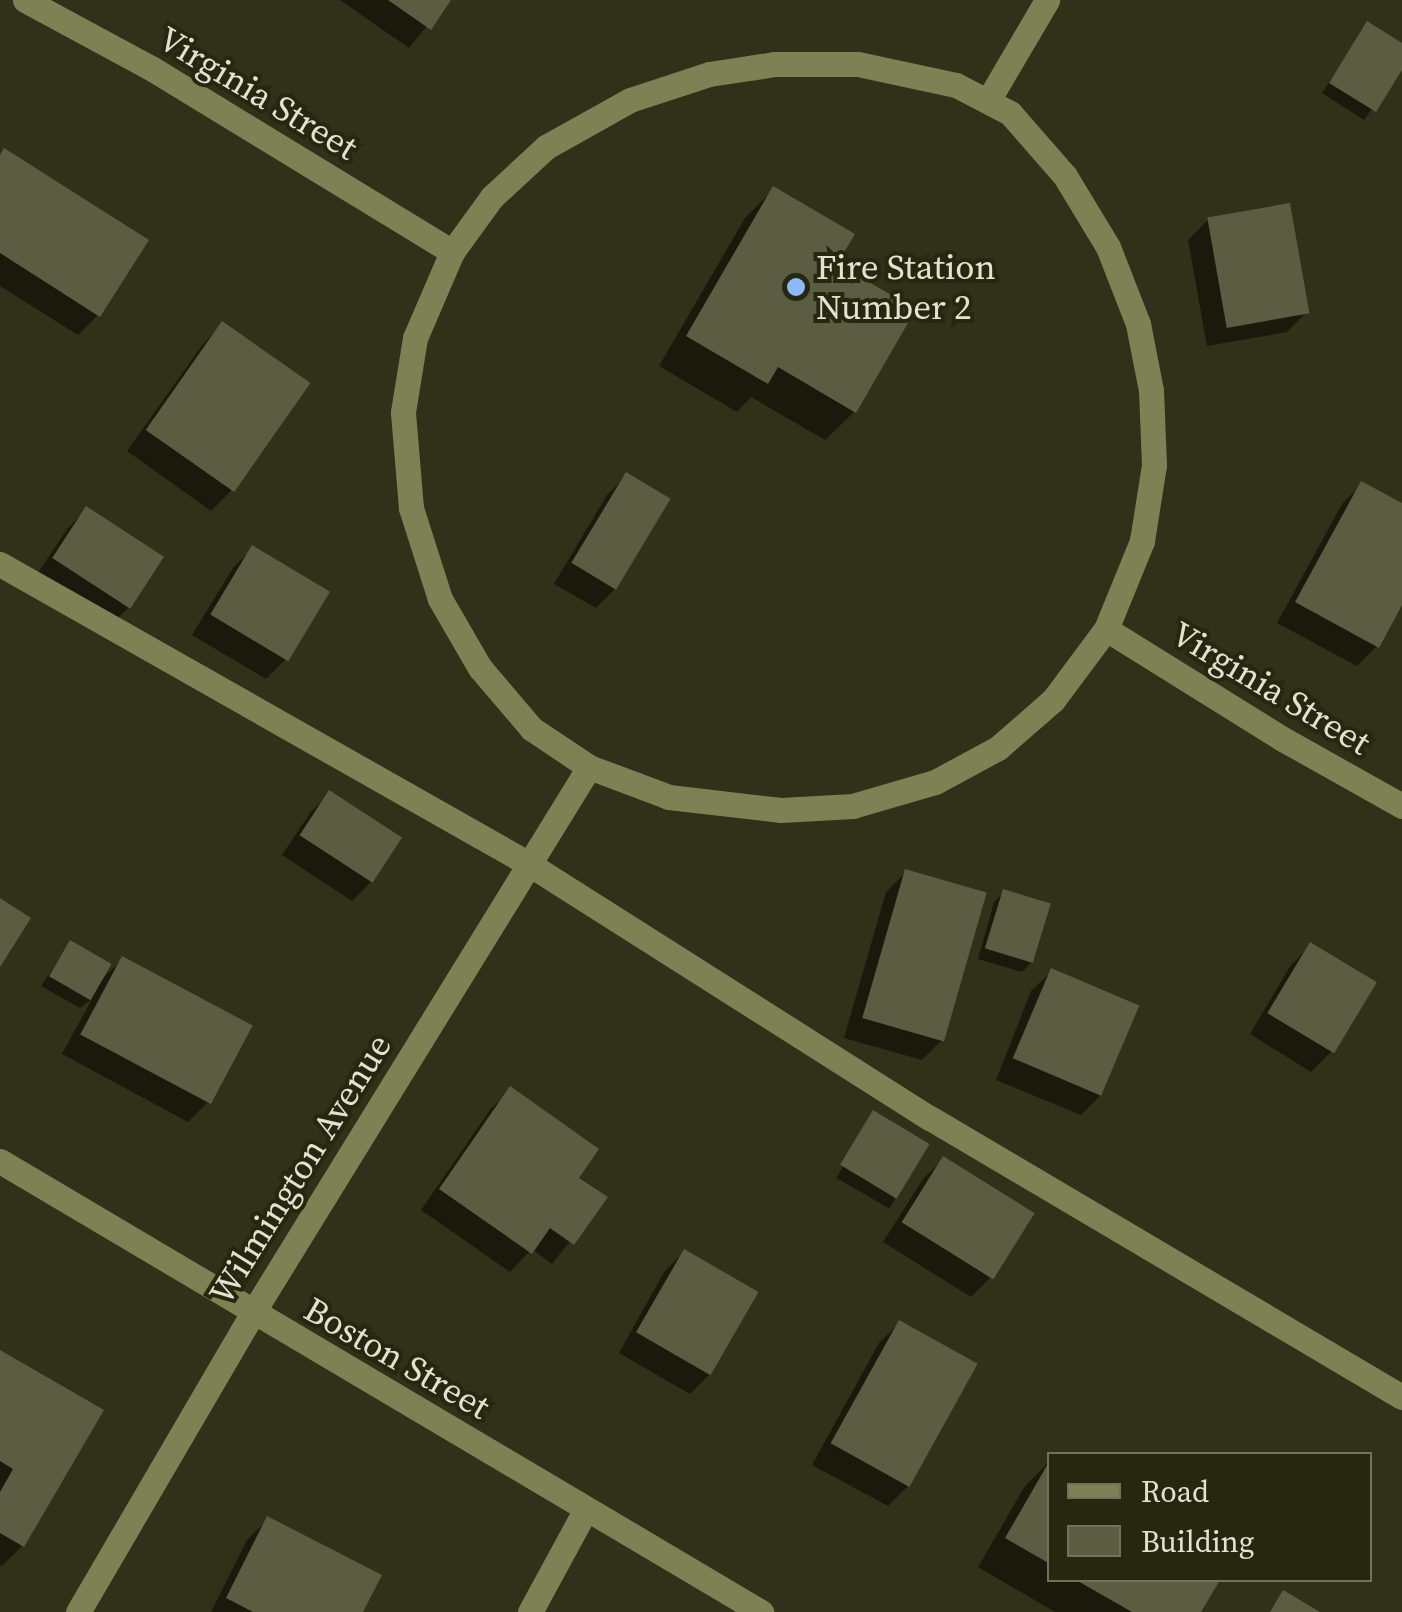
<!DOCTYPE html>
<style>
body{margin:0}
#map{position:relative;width:1402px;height:1612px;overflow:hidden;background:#2f3118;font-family:"Source Serif 4",serif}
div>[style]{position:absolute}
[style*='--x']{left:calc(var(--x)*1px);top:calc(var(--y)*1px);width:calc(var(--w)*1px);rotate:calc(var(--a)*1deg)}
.shadow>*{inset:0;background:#0007;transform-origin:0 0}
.building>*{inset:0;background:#5a5d42;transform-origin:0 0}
.minor>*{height:25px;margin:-12.5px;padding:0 12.5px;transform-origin:12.5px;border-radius:12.5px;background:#7d8255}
.dots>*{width:28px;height:28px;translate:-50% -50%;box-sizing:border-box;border:5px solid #25270e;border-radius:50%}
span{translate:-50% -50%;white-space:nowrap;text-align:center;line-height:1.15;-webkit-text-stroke:8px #25270e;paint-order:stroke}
.street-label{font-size:35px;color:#e0e2d2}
.poi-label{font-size:35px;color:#e0e2d2}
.left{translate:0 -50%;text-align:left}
.legend{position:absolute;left:1047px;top:1452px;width:325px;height:130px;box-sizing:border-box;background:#25270e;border:2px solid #70725c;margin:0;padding:12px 18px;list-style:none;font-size:30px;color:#e0e2d2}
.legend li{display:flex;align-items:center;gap:20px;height:50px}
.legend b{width:50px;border:2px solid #70725c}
</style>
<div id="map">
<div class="shadow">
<i style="clip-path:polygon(340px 0,448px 0,409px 48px)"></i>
<i style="clip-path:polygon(1368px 24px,1402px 46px,1402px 65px,1364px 120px,1322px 93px)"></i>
<i style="clip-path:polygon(0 156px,98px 315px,78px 335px,0 286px)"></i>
<i style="clip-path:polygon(774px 189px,833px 265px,854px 412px,825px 440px,751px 397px,737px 412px,659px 366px,745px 218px)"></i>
<i style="clip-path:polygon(1208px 220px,1307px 312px,1287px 332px,1207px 346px,1188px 240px)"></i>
<i style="clip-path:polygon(223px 324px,231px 491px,211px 511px,127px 451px,203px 344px)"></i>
<i style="clip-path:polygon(627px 475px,616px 588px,596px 608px,554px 584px,607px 495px)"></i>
<i style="clip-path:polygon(1362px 484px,1402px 506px,1402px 600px,1377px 646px,1357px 666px,1277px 623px,1342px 504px)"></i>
<i style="clip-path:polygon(87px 509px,128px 608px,108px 628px,34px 579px,67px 529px)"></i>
<i style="clip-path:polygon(253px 548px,286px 659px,266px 679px,192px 635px,233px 568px)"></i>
<i style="clip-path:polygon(330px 793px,372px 881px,352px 901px,282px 855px,310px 813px)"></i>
<i style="clip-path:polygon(906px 872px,942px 1040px,922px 1060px,844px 1038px,886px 892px)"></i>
<i style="clip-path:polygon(1004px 892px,1032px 962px,1022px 972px,978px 959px,994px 902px)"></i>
<i style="clip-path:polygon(70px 943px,103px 978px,123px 959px,208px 1102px,188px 1122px,62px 1054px,92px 999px,80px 1008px,41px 986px)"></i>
<i style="clip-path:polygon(1311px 945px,1331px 1052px,1311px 1072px,1250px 1034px,1291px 965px)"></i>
<i style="clip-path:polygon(1052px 971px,1101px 1095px,1081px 1115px,996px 1080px,1031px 991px)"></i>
<i style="clip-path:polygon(510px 1090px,576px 1178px,604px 1198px,552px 1264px,532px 1249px,510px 1272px,421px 1210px,490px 1110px)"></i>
<i style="left:874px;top:1113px;width:61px;height:75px;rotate:30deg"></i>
<i style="clip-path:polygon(943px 1159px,991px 1277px,971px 1297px,883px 1242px,923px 1179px)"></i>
<i style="clip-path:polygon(684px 1252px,710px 1374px,690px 1394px,619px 1353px,664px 1272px)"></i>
<i style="clip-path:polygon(899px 1323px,908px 1486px,888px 1506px,812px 1465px,879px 1343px)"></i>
<i style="clip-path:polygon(0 1353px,22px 1546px,2px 1566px,0 1564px)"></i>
<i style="clip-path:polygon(1050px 1461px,1050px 1580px,1217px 1580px,1198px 1612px,1055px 1612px,978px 1567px,1025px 1486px)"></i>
<i style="clip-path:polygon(267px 1520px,360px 1612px,211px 1612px,247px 1540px)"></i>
</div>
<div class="building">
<i style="clip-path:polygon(388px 0,451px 0,431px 30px)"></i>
<i style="clip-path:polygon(1367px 21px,1402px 43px,1402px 70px,1376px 112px,1329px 83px)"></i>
<i style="clip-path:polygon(4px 148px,149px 240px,100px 317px,0 253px,0 155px)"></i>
<i style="clip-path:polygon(773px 186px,855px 234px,837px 264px,916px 309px,856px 413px,778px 367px,768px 384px,686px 336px)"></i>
<i style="left:1290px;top:203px;width:112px;height:84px;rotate:80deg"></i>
<i style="left:222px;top:321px;width:108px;height:133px;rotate:35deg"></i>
<i style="left:626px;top:472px;width:52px;height:106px;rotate:31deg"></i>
<i style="clip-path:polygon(1361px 481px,1402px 503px,1402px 605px,1379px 648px,1295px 602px)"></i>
<i style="left:86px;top:506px;width:93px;height:62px;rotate:33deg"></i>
<i style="left:252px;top:545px;width:91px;height:81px;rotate:31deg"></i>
<i style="left:329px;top:790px;width:87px;height:54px;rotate:33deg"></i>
<i style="left:905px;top:869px;width:85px;height:155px;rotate:16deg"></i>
<i style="left:1003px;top:889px;width:50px;height:62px;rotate:17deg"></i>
<i style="clip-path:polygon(0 898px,31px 918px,0 967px)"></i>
<i style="left:70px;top:940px;width:48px;height:42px;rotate:30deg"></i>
<i style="left:1310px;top:942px;width:78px;height:83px;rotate:31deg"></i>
<i style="left:122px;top:956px;width:148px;height:89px;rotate:28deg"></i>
<i style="left:1051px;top:968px;width:96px;height:98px;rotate:23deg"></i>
<i style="clip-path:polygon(510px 1086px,599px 1149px,579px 1178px,608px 1197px,574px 1245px,550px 1228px,532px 1254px,439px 1189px)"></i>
<i style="left:873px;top:1110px;width:66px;height:64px;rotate:31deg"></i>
<i style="left:943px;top:1156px;width:108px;height:78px;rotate:32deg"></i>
<i style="left:684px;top:1249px;width:86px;height:96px;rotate:30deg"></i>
<i style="left:899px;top:1320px;width:90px;height:141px;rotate:29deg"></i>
<i style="clip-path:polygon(0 1350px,104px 1410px,24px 1547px,0 1533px,0 1492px,13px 1469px,0 1461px)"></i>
<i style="clip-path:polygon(1050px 1460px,1050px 1564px,1005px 1538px)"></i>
<i style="clip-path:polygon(267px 1516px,382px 1575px,363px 1612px,253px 1612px,226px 1598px)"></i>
<i style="clip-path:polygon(1076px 1580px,1220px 1580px,1201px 1612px,1132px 1612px)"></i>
<i style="clip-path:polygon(1283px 1590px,1320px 1612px,1270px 1612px)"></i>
</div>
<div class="minor">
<i style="--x:25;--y:0;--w:143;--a:28.4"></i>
<i style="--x:151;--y:68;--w:353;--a:31.4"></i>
<i style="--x:775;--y:64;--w:83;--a:0"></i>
<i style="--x:858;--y:64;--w:100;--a:12.1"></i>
<i style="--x:956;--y:85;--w:61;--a:27.4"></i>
<i style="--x:1010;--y:113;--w:84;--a:48.9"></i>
<i style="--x:1065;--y:176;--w:83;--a:58.8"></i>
<i style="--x:1108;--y:247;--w:83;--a:68.7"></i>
<i style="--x:1138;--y:324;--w:67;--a:78.9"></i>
<i style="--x:1151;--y:390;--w:75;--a:87.7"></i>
<i style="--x:1154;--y:465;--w:77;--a:99"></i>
<i style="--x:1142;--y:541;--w:95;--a:112.2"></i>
<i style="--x:1106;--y:629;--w:89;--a:126.7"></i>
<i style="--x:1053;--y:700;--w:73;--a:138.9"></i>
<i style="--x:998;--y:748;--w:72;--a:151.6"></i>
<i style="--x:935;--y:782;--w:85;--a:163.7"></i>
<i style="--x:853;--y:806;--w:72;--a:176.8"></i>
<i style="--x:781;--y:810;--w:113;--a:-173.4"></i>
<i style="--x:669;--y:797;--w:85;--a:-159.4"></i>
<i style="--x:589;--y:767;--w:69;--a:-146.3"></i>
<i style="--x:532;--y:729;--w:80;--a:-130.4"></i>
<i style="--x:480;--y:668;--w:80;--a:-120.1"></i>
<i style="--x:440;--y:599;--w:96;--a:-107.7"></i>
<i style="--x:411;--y:508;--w:96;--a:-94.8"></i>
<i style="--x:403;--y:412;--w:75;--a:-80.8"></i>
<i style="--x:415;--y:338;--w:94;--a:-66.7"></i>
<i style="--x:452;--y:252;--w:68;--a:-54"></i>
<i style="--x:492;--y:197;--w:74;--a:-42.8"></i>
<i style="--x:546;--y:147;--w:96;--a:-29.2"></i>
<i style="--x:630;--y:100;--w:83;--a:-18.2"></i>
<i style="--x:709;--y:74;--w:67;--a:-8.6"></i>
<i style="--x:989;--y:99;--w:115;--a:-59.6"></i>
<i style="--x:0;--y:564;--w:608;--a:29.56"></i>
<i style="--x:529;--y:864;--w:475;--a:32.4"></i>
<i style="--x:930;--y:1118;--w:548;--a:30.59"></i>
<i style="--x:1106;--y:629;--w:206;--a:31.9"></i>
<i style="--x:1281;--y:738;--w:139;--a:29.3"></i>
<i style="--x:0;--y:1161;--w:885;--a:30.65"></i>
<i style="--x:78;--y:1612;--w:345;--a:-59.7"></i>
<i style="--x:252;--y:1314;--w:642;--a:-58.36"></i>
<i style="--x:530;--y:1612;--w:117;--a:-61.5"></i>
</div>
<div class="dots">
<i style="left:796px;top:287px;background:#8db9fc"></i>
</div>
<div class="street-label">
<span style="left:258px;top:93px;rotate:31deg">Virginia Street</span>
<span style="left:1271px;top:688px;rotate:31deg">Virginia Street</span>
<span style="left:300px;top:1169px;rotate:-58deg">Wilmington Avenue</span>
<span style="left:397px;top:1358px;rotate:30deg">Boston Street</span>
</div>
<div class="poi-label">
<span class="left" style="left:816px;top:287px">Fire Station<br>Number 2</span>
</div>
<ul class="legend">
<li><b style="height:12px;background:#7d8255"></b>Road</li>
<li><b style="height:28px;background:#5a5d42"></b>Building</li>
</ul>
</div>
